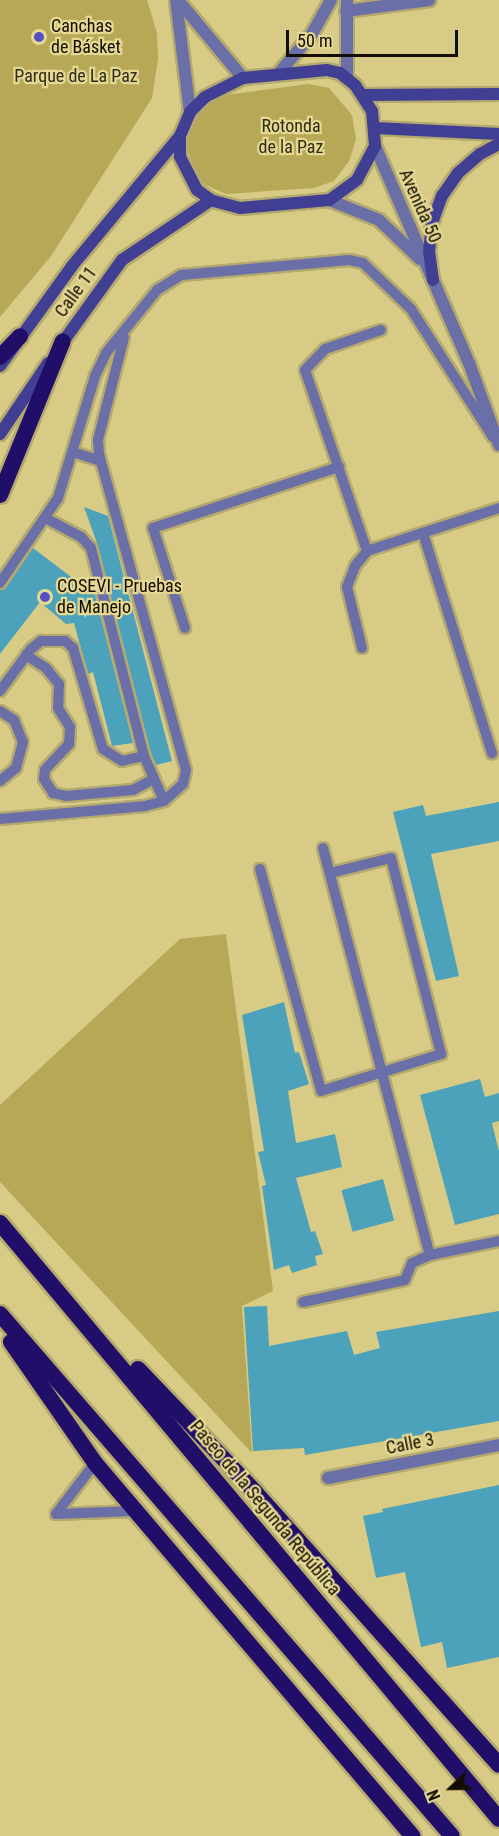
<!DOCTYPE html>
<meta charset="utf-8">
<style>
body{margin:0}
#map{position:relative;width:499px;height:1836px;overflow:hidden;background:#d7cb86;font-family:"Roboto Condensed",sans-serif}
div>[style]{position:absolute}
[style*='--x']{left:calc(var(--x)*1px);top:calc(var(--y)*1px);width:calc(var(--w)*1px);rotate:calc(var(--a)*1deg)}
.green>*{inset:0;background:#b7a857}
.building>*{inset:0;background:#4da2bb;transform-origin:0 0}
.roads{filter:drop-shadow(2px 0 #b4a96e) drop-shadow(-2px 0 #b4a96e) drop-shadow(0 2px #b4a96e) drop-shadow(0 -2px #b4a96e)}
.service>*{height:10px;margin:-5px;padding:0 5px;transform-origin:5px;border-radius:5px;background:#6a6fa8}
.minor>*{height:12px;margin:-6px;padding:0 6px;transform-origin:6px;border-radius:6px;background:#6a6fa8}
.tertiary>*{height:12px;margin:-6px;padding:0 6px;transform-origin:6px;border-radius:6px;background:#6a6fa8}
.secondary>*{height:12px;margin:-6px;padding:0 6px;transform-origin:6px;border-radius:6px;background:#413f93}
.trunk>*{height:16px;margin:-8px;padding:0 8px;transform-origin:8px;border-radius:8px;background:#200e68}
.dots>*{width:16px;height:16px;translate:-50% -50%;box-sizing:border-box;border:3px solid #e4d893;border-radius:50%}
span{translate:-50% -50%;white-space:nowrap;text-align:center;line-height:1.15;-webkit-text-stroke:4.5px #e4d893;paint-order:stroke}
.poi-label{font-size:18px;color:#120d00}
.left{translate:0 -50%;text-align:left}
.park-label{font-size:18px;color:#2f2c18}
.street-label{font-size:18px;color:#120d00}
.north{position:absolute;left:421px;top:1758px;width:60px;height:60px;-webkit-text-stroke:4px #e4d893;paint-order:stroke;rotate:248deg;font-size:16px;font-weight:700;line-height:24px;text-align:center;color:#120d00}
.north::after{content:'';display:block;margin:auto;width:21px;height:27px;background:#120d00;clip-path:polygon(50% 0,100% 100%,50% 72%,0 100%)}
.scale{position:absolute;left:286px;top:30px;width:172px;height:27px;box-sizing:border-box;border:3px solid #120d00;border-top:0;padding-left:8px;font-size:18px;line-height:21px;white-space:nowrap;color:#120d00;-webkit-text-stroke:4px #e4d893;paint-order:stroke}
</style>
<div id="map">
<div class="green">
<i style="clip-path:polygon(0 0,147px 0,157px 33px,158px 59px,152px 98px,51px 256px,0 317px)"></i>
<i style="clip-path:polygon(308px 84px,329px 88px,352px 115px,356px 139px,349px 161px,334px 181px,314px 188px,226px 194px,201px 183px,186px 147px,186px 130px,204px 103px,218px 96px)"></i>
<i style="clip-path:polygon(226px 934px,273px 1291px,242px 1306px,252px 1453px,0 1182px,0 1105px,180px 939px)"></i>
</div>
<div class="building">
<i style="clip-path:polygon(84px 507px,108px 516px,172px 761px,156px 765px,151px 754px,98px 546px)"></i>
<i style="clip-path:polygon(33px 548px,95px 595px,133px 743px,112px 746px,93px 672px,88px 674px,74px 623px,66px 624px,40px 602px,0 654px,0 590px)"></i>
<i style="clip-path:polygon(499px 802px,499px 841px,431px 854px,459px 976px,436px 981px,393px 812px,423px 805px,426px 816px)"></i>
<i style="clip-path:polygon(284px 1002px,295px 1053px,299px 1052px,309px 1084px,288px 1091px,296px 1143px,335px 1134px,342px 1167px,296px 1178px,311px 1232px,315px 1231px,323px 1254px,315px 1256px,317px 1265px,292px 1273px,289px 1265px,274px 1270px,262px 1186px,266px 1185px,258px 1152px,264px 1151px,242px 1015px)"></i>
<i style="clip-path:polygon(480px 1079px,485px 1097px,499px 1093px,499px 1121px,492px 1123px,499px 1152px,499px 1214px,455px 1225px,420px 1095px)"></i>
<i style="left:383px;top:1179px;width:43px;height:43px;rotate:75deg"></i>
<i style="clip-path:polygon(267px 1306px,269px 1346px,347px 1331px,354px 1355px,380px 1348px,376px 1332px,499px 1311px,499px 1421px,305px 1455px,304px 1448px,253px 1451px,244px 1307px)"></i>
<i style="clip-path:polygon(499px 1485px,499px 1657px,447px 1668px,442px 1642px,421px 1647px,405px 1572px,376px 1578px,363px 1516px,383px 1512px,382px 1509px)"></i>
</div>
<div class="roads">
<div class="service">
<i style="--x:73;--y:452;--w:29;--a:18"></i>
<i style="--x:423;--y:533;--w:231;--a:72.6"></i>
<i style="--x:367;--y:551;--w:191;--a:-108.9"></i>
<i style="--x:305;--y:370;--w:29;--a:-46"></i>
<i style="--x:325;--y:349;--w:59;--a:-18.7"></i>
<i style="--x:0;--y:583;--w:103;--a:-55.7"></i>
<i style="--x:58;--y:498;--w:127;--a:-73.1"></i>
<i style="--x:95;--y:376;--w:25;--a:-64"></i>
<i style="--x:106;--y:353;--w:81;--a:-51"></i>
<i style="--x:157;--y:290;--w:28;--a:-32"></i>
<i style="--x:181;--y:275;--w:169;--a:-5.1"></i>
<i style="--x:349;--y:260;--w:14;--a:12"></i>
<i style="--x:363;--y:263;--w:66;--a:43.8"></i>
<i style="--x:411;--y:309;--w:152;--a:57.4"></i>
<i style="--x:185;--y:628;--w:105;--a:-107.7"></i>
<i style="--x:153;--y:528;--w:196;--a:-18.2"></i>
<i style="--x:362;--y:648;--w:63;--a:-103.8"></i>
<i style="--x:347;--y:587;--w:22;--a:-69"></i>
<i style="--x:355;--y:566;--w:19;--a:-51"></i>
<i style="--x:367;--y:551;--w:139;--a:-18"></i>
<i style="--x:26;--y:655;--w:24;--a:33"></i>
<i style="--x:46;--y:668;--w:21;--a:51"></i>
<i style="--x:59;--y:684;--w:24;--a:92"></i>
<i style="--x:58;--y:708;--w:22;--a:58"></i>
<i style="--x:70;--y:727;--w:17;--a:93"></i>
<i style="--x:69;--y:744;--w:35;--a:133"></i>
<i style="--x:45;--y:770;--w:9;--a:96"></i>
<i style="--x:44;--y:779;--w:17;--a:57"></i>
<i style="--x:53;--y:793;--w:13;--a:13"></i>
<i style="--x:66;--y:796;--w:67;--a:-5.1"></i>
<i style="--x:133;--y:790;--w:24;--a:-28"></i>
<i style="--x:0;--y:691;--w:52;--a:-53.6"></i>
<i style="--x:31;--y:649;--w:13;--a:-39"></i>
<i style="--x:41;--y:641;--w:24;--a:0"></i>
<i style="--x:65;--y:641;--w:11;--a:41"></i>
<i style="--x:73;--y:648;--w:105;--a:73.5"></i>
<i style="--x:103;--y:749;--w:22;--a:32"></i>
<i style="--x:122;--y:761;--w:23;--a:-13"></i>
<i style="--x:144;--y:756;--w:215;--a:-104.3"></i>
<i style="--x:91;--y:548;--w:15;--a:-132"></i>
<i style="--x:81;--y:537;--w:38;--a:-152"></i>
<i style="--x:0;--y:711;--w:17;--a:33"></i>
<i style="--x:14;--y:720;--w:24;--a:68"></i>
<i style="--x:23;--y:742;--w:27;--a:105"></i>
<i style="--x:16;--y:768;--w:21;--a:141"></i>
<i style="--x:144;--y:756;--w:49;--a:66"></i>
<i style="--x:0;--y:819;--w:146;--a:-5.1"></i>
<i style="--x:145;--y:806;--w:20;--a:-15"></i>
<i style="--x:164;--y:801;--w:25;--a:-42"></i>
<i style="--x:183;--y:784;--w:14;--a:-78"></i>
<i style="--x:186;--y:770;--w:328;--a:-105.4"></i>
<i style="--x:99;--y:454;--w:14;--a:-94"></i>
<i style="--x:98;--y:440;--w:106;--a:-75.8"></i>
<i style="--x:323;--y:848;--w:421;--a:75.3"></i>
<i style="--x:260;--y:869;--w:230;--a:74.6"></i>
<i style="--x:321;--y:1091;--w:126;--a:-17.1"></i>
<i style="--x:441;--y:1054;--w:202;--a:-104.3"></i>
<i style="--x:391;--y:858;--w:63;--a:166.2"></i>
<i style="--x:303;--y:1302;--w:104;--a:-12.2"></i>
<i style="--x:405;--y:1280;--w:18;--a:-68"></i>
<i style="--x:412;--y:1263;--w:20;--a:-24"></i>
<i style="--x:430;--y:1255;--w:70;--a:-11.5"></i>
<i style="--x:56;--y:1514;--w:79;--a:-2.2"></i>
<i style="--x:56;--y:1514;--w:64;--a:-52.6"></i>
</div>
<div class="minor">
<i style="--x:346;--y:11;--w:84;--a:-7.5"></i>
<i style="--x:328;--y:1478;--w:174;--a:-10.9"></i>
</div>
<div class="tertiary">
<i style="--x:176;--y:0;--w:113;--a:82.9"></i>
<i style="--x:178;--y:0;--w:102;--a:50.2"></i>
<i style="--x:279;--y:73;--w:51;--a:-49.8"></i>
<i style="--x:312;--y:34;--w:39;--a:-61"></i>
<i style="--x:347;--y:78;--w:78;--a:-90"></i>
<i style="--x:375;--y:146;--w:236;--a:66.6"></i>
<i style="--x:469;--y:363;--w:87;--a:69.9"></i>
<i style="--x:329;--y:200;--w:54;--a:21.8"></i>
<i style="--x:379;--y:220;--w:57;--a:43.6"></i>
</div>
<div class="secondary">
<i style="--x:327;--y:70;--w:13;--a:13"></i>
<i style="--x:340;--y:73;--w:19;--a:39"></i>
<i style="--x:355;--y:85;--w:31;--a:57"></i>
<i style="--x:372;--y:111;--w:35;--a:85"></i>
<i style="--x:375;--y:146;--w:38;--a:118"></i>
<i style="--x:357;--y:180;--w:34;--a:144"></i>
<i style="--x:329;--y:200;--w:89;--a:174.9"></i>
<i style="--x:240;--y:208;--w:30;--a:-165"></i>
<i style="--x:211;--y:200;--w:17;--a:-144"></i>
<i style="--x:197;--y:190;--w:38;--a:-117"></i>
<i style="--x:180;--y:156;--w:20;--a:-90"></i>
<i style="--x:180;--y:136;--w:26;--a:-67"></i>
<i style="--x:190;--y:112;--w:21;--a:-45"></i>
<i style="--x:205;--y:97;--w:42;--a:-26.6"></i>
<i style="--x:243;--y:78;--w:84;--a:-5.4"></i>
<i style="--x:364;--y:95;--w:135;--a:-0.4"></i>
<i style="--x:375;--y:128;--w:124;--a:2.8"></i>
<i style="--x:433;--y:280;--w:28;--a:-98"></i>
<i style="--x:429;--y:252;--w:29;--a:-84"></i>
<i style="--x:432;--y:223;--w:29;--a:-70"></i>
<i style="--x:442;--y:196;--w:28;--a:-55"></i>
<i style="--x:458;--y:173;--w:29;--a:-41"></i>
<i style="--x:480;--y:154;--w:21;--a:-28"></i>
<i style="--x:60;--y:346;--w:106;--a:-54.2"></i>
<i style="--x:122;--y:260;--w:107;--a:-34"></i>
<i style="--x:0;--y:366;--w:123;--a:-54.2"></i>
<i style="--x:72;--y:266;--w:168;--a:-50.3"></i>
<i style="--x:0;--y:434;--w:86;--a:-55.9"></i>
</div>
<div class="trunk">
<i style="--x:0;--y:357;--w:29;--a:-46"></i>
<i style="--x:0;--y:495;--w:166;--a:-67.8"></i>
<i style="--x:0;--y:1223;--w:777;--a:50.06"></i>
<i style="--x:0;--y:1314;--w:690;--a:49.11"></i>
<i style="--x:11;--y:1342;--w:147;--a:55.2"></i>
<i style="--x:95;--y:1463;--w:490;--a:49.6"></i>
<i style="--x:138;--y:1369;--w:170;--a:46.4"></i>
<i style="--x:255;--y:1492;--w:366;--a:48.2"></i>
</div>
</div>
<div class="dots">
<i style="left:39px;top:37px;background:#544fc6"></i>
<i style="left:45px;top:597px;background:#544fc6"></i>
</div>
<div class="poi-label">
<span class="left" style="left:51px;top:37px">Canchas<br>de Básket</span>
<span class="left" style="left:57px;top:597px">COSEVI - Pruebas<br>de Manejo</span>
</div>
<div class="park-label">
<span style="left:76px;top:76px">Parque de La Paz</span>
<span style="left:291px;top:137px">Rotonda<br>de la Paz</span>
</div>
<div class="street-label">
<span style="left:420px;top:206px;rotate:66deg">Avenida 50</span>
<span style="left:76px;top:292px;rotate:-54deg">Calle 11</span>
<span style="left:410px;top:1444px;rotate:-11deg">Calle 3</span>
<span style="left:265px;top:1508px;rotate:50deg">Paseo de la Segunda República</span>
</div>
<div class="north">N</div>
<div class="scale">50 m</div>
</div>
